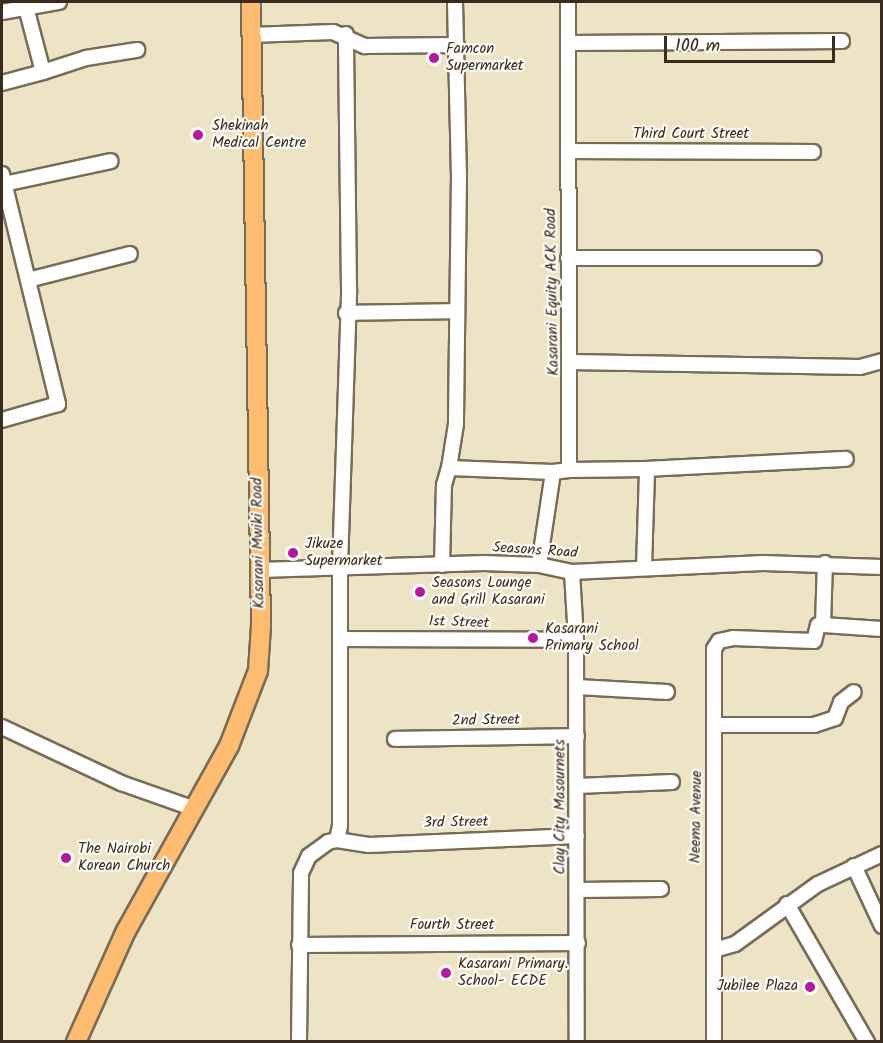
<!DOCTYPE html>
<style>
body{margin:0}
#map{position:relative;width:883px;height:1043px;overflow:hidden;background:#ede4c6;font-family:Kalam,sans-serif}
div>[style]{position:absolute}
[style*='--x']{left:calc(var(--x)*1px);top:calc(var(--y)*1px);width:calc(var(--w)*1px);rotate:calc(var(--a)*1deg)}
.roads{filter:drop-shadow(2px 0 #796b59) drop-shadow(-2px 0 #796b59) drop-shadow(0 2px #796b59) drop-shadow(0 -2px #796b59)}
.minor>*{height:14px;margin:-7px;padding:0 7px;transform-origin:7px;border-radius:7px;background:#fff}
.major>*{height:18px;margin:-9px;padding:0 9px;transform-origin:9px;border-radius:9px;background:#fdbc70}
.dots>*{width:16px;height:16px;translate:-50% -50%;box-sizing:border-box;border:3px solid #fdfcf7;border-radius:50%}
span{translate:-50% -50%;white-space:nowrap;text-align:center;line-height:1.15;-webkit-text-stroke:4.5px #fdfcf7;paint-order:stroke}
.poi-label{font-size:15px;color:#3b2a1e}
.left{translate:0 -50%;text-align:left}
.right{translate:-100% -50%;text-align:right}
.street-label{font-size:15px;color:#3b2a1e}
.frame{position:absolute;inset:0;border:3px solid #3b2a1e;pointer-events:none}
.scale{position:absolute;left:664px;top:36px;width:171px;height:27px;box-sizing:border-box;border:3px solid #3b2a1e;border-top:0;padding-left:8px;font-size:18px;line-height:21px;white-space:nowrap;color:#3b2a1e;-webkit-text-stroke:4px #fdfcf7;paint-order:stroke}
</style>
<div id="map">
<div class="roads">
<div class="minor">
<i style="--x:455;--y:2;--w:172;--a:88.7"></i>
<i style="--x:459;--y:174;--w:250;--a:90.7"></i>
<i style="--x:456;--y:424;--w:45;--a:99"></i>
<i style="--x:449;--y:468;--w:104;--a:2.2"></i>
<i style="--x:2;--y:12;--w:58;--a:-10"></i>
<i style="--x:251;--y:35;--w:82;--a:-2.1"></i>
<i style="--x:333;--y:32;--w:35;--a:24"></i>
<i style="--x:365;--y:46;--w:92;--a:-0.6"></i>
<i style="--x:569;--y:43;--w:273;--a:-0.4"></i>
<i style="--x:43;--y:72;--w:45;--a:-18"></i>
<i style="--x:86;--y:58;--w:52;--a:-8.9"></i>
<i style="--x:2;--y:83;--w:42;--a:-15"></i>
<i style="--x:43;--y:72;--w:67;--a:-104.7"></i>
<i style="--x:568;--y:151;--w:245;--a:0.2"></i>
<i style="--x:2;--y:174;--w:237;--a:76.3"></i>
<i style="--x:58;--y:404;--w:58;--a:164.1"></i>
<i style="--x:4;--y:184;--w:109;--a:-12.1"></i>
<i style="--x:568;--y:258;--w:246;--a:0"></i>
<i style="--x:28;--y:280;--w:105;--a:-14.3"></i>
<i style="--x:346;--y:313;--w:110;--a:-1"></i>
<i style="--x:570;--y:362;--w:290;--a:1"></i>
<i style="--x:860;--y:367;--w:23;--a:-15"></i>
<i style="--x:569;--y:470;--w:78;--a:-0.7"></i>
<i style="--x:442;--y:565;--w:80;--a:-88.6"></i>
<i style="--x:444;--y:485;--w:18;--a:-74"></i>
<i style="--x:539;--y:565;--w:94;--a:-81.4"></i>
<i style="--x:553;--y:472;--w:16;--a:-7"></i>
<i style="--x:569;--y:470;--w:468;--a:-90.1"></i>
<i style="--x:644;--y:567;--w:98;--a:-88.2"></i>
<i style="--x:647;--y:469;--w:199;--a:-2.9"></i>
<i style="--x:259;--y:570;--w:225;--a:-1.8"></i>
<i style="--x:484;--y:563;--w:55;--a:2.1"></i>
<i style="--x:539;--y:565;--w:34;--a:12"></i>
<i style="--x:572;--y:572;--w:191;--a:-2.7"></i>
<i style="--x:763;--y:563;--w:119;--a:1.9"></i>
<i style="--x:572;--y:572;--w:68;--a:86.6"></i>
<i style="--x:576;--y:640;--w:402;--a:89.9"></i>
<i style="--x:823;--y:625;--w:62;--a:-88.2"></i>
<i style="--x:823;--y:625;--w:59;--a:3.9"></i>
<i style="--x:340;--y:639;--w:236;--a:0.2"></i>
<i style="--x:577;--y:687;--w:90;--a:3.2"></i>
<i style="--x:715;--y:725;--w:99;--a:0"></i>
<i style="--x:814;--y:725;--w:22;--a:-18"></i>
<i style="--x:835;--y:718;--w:17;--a:-69"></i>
<i style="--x:841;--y:702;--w:16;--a:-38"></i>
<i style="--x:2;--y:727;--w:132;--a:25.2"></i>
<i style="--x:121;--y:783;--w:78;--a:19.4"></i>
<i style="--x:395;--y:739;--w:182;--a:-0.9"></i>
<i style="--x:577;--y:786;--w:95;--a:-2.4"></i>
<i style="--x:337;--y:840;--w:32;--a:9"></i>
<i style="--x:369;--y:845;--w:208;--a:-2.5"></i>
<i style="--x:854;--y:866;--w:66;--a:65"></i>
<i style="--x:578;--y:890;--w:83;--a:-0.7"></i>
<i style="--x:787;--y:904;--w:160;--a:59.9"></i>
<i style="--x:299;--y:945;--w:279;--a:-0.4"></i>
<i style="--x:714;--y:950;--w:22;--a:-16"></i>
<i style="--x:735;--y:944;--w:102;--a:-35.9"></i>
<i style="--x:818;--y:884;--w:71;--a:-25.1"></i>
<i style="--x:299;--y:1042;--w:169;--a:-89.3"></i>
<i style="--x:301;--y:873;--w:19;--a:-65"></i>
<i style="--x:309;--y:856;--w:24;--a:-36"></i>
<i style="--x:328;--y:842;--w:9;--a:-13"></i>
<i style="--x:337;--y:840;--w:14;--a:-78"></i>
<i style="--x:340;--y:826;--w:259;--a:-90"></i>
<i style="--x:340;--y:567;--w:278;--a:-88.1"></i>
<i style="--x:349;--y:289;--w:255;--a:-90.7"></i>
<i style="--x:714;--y:1042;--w:393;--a:-90"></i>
<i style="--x:714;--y:649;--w:9;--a:-58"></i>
<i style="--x:719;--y:641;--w:14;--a:-12"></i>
<i style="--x:733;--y:638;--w:81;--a:2.1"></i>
<i style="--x:814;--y:641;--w:16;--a:-76"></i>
<i style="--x:818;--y:625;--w:5;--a:0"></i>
</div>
<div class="major">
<i style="--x:76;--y:1042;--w:122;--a:-65.8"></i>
<i style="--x:126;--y:931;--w:212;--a:-60.9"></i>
<i style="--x:229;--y:746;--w:80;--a:-68.9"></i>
<i style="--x:258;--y:671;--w:45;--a:-86.2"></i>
<i style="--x:261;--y:626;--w:624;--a:-90.92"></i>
</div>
</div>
<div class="dots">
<i style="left:434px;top:58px;background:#b5179e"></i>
<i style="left:198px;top:135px;background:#b5179e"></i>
<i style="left:293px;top:553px;background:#b5179e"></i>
<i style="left:420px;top:592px;background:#b5179e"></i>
<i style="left:533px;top:638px;background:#b5179e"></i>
<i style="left:66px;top:858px;background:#b5179e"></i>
<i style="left:446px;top:973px;background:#b5179e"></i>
<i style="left:810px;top:987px;background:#b5179e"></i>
</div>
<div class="poi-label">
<span class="left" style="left:446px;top:58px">Famcon<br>Supermarket</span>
<span class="left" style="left:212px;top:135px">Shekinah<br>Medical Centre</span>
<span class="left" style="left:305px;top:553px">Jikuze<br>Supermarket</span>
<span class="left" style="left:432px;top:592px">Seasons Lounge<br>and Grill Kasarani</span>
<span class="left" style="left:545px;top:638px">Kasarani<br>Primary School</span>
<span class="left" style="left:78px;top:858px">The Nairobi<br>Korean Church</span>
<span class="left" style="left:458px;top:973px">Kasarani Primary.<br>School- ECDE</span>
<span class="right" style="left:798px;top:987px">Jubilee Plaza</span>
</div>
<div class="street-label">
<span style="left:691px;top:135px">Third Court Street</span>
<span style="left:553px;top:292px;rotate:-91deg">Kasarani Equity ACK Road</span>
<span style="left:259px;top:543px;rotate:-91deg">Kasarani Mwiki Road</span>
<span style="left:535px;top:551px;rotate:4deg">Seasons Road</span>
<span style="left:459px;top:623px;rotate:2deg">1st Street</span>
<span style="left:486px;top:721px;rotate:-1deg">2nd Street</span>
<span style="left:561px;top:807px;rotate:-90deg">Clay City Masournets</span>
<span style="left:697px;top:817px;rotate:-89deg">Neema Avenue</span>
<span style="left:456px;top:823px;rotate:-1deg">3rd Street</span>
<span style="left:452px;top:926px">Fourth Street</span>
</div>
<div class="frame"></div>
<div class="scale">100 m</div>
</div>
